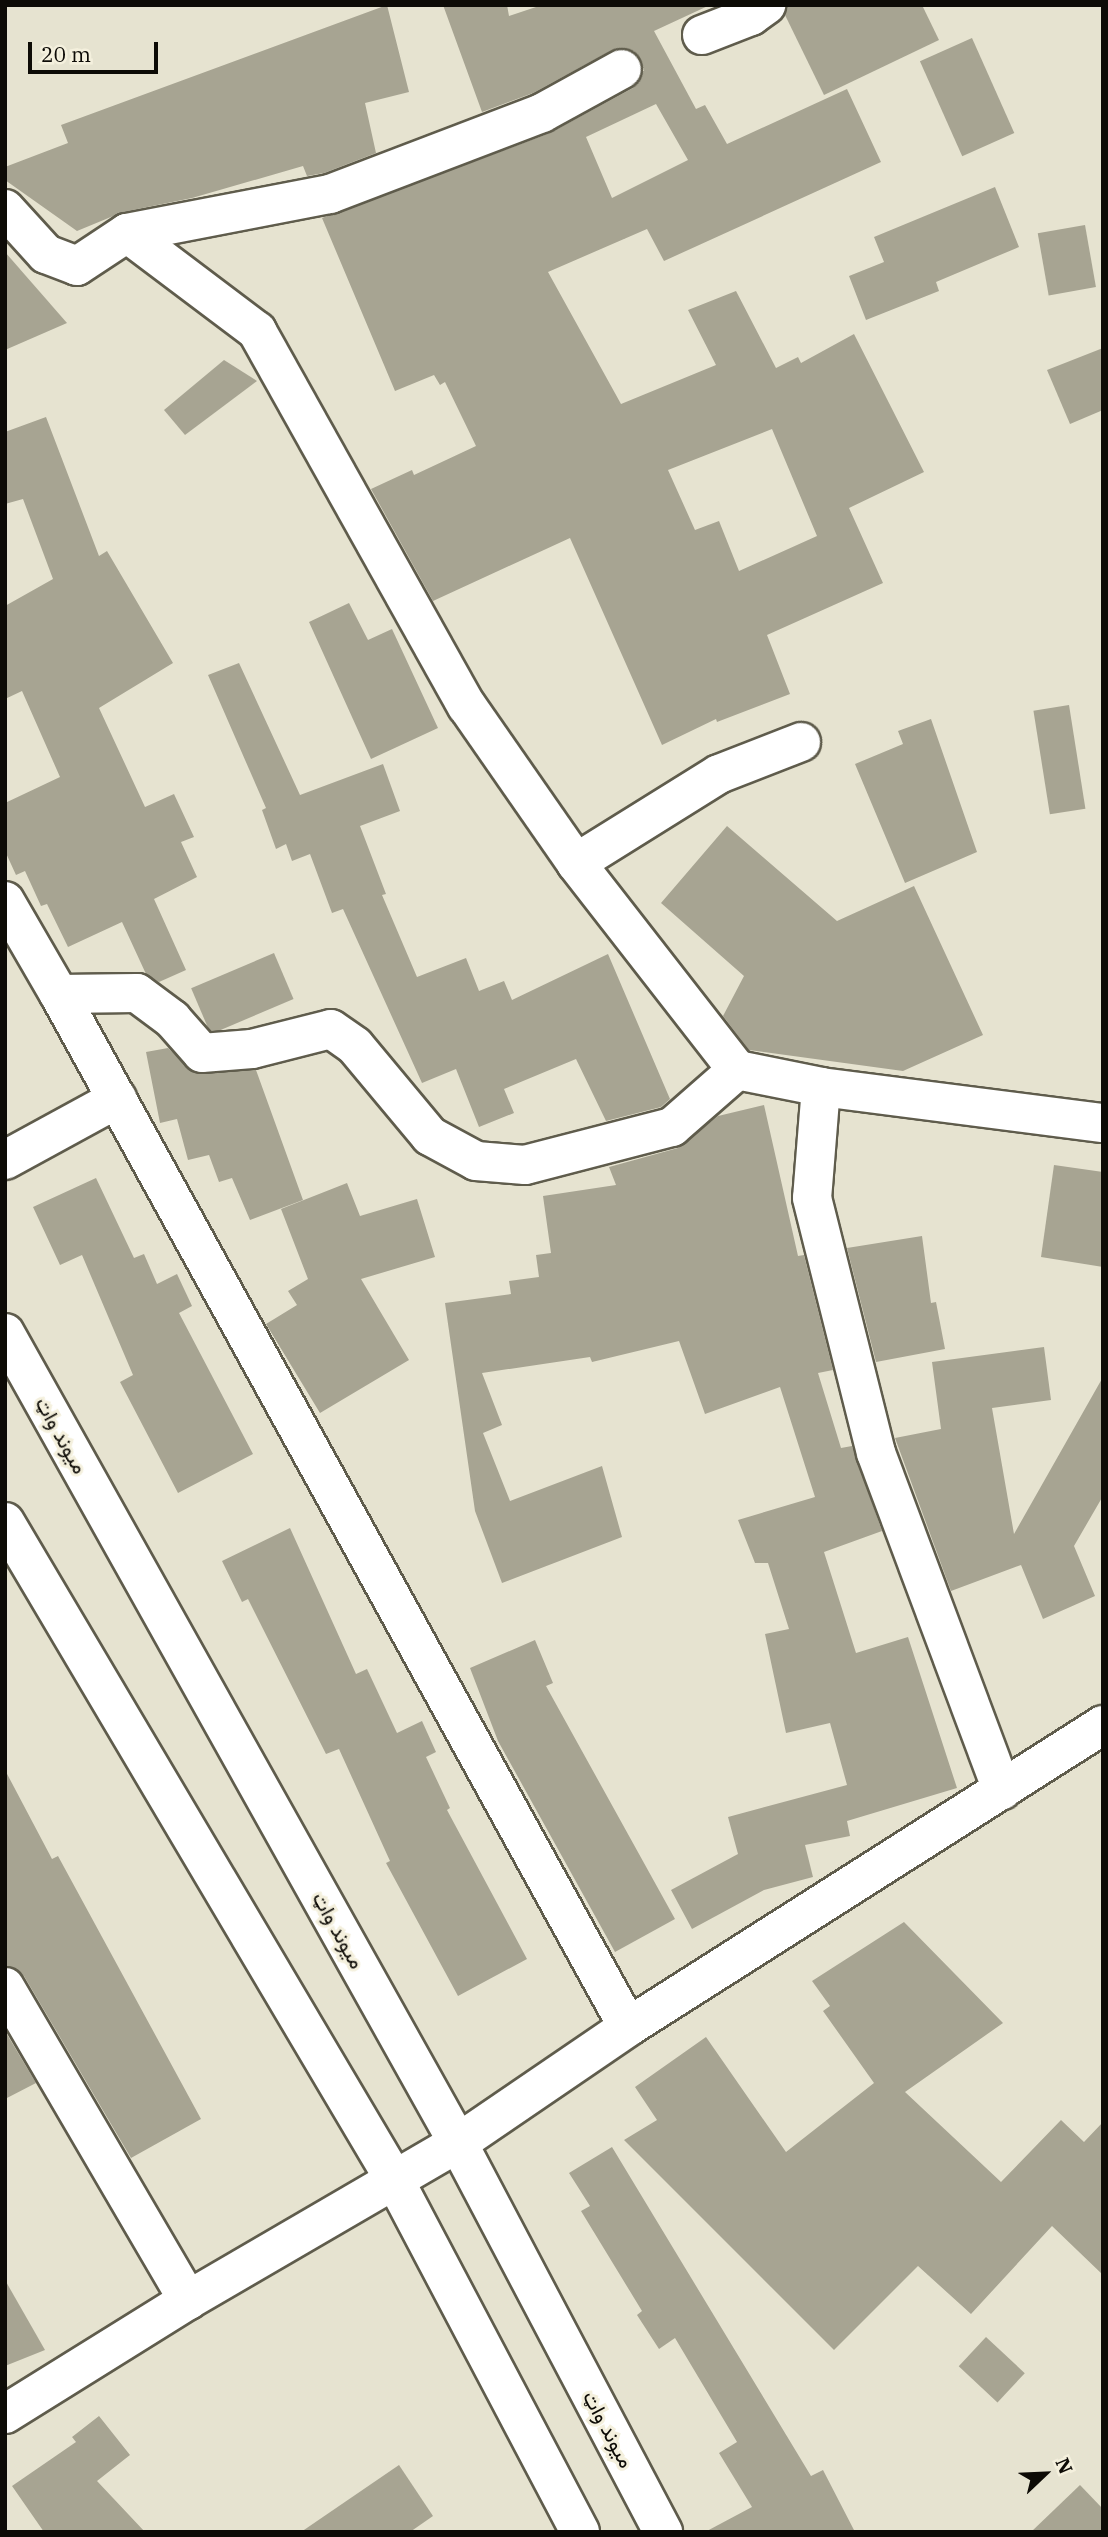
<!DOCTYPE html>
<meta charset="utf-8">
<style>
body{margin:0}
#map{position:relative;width:1108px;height:2537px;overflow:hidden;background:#e6e3d0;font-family:"IBM Plex Serif",Vazirmatn,serif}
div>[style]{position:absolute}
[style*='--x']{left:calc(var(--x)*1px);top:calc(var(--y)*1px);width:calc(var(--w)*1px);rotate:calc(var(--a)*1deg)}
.building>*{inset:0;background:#a7a492;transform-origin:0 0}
.roads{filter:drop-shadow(2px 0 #5f5c4c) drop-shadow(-2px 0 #5f5c4c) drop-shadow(0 2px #5f5c4c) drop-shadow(0 -2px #5f5c4c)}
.minor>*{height:38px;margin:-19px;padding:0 19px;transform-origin:19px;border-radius:19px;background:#fff}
.major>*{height:38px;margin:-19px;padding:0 19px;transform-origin:19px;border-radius:19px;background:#fff}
span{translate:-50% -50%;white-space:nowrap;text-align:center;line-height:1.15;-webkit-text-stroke:6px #f4f0dd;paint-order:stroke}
.street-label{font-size:21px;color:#0d0b06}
.frame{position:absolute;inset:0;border:7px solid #0d0b06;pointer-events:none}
.north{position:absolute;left:1010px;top:2439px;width:70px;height:70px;-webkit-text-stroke:5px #f4f0dd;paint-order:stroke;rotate:67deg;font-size:19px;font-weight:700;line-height:28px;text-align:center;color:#0d0b06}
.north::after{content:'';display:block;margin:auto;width:24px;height:32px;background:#0d0b06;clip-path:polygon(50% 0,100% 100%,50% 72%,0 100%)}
.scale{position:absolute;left:28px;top:42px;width:130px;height:32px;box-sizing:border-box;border:4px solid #0d0b06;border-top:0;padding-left:9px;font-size:21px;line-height:24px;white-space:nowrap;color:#0d0b06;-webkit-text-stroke:5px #f4f0dd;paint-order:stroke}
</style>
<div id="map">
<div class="building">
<i style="clip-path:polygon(387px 5px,409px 92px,365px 103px,376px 153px,324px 173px,307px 176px,303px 166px,192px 198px,123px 212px,77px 231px,5px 180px,5px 167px,68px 143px,61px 125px)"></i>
<i style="clip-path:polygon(evenodd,443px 5px,507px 5px,509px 16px,542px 5px,710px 5px,654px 31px,696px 109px,705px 105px,727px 144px,847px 89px,881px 162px,664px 261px,647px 229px,548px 272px,621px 404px,716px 365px,688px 310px,736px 291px,776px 368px,798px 357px,801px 363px,854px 334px,924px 472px,849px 508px,883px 583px,767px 635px,790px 694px,717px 722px,716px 719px,662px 745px,570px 538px,433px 601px,371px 489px,412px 470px,414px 475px,476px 446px,445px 382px,440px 385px,434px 375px,395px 391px,322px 218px,550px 133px,633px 88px,644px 70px,634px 51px,612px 50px,533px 93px,482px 112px,443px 5px,656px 104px,688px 160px,612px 198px,586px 137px,656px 104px,443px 5px,772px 429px,817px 536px,739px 571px,719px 521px,695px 530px,668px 470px,772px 429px)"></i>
<i style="clip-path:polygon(787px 5px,922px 5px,939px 40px,824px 95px,785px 15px)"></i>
<i style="left:972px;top:38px;width:104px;height:57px;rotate:66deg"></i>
<i style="clip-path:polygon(995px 187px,1019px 247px,936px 282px,939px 291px,866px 320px,849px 276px,884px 262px,874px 237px)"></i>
<i style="left:1085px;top:225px;width:63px;height:48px;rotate:80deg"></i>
<i style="clip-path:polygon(5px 252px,67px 323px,5px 350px)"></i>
<i style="clip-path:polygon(1103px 348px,1103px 410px,1070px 424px,1047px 370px)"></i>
<i style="clip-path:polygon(224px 360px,257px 381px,185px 435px,164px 410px)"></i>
<i style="clip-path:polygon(46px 417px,99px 556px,107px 551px,173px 663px,99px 708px,145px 807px,174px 794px,194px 837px,181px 842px,197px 877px,154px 899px,186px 970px,159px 982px,146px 974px,122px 922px,68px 947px,47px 904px,41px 906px,25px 871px,16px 875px,5px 851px,5px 803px,60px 777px,22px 691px,5px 699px,5px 606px,53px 579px,23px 499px,5px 504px,5px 432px)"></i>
<i style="clip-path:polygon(349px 603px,368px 640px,392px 629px,438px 728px,371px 759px,309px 622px)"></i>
<i style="clip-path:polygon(239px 663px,300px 795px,383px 764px,400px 811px,360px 826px,386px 894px,382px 895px,417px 977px,466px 958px,479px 991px,504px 981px,512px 1000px,608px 954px,670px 1099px,661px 1107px,606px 1121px,576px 1059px,504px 1089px,514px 1113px,479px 1127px,456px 1069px,422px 1083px,343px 909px,332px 913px,310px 854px,292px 861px,286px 844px,276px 849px,262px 810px,266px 808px,208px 675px)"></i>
<i style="left:1069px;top:705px;width:105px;height:36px;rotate:81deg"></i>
<i style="clip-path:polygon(931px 719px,977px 852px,905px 883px,855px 764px,903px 744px,898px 731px)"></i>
<i style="clip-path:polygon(727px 826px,837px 921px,914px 886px,983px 1035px,903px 1071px,749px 1050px,723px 1016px,744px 976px,661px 903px)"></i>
<i style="left:274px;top:953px;width:50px;height:90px;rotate:67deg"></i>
<i style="clip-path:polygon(168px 1048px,194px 1073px,256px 1070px,303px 1200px,250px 1220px,232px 1178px,219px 1182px,209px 1155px,188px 1160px,177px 1119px,160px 1123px,146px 1052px)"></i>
<i style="clip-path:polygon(764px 1105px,798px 1256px,804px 1255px,833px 1370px,818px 1373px,841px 1448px,852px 1446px,882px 1531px,824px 1552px,856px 1653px,908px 1637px,957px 1788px,847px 1821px,850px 1836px,805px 1845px,813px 1877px,764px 1890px,692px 1929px,671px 1890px,738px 1854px,728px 1817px,847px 1785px,830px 1723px,786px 1733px,765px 1634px,789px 1629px,768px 1563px,755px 1563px,738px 1520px,815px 1497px,780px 1387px,705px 1414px,679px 1341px,592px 1362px,590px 1357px,482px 1373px,502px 1425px,483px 1433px,510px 1501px,602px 1466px,622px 1537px,502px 1583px,475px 1511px,445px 1303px,511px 1294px,509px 1281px,539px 1277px,536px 1255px,551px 1253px,543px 1196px,616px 1185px,609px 1167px,678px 1148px,718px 1116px)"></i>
<i style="clip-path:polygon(1054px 1165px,1103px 1172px,1103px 1267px,1041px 1257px)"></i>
<i style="clip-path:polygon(96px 1178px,134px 1258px,144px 1254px,157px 1284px,177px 1274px,192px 1306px,179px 1313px,253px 1454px,178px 1493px,120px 1382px,133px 1375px,82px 1255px,60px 1265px,33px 1207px)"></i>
<i style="clip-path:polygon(347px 1183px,360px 1216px,417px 1199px,435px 1257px,361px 1279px,409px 1360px,320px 1413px,266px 1324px,297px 1305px,288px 1291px,308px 1279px,281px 1209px)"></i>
<i style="clip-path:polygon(922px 1236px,931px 1303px,936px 1302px,945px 1349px,876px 1362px,847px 1248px)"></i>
<i style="clip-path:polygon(1044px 1347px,1051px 1400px,992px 1408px,1014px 1534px,1103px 1377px,1103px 1496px,1074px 1546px,1095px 1596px,1043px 1619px,1021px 1565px,951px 1591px,895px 1438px,941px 1429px,932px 1362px)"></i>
<i style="clip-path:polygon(290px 1528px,356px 1674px,367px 1669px,397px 1733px,422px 1721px,436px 1752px,426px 1757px,450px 1808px,447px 1810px,527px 1959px,458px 1996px,386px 1863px,390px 1861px,339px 1749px,326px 1754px,248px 1599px,242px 1602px,222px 1561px)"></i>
<i style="clip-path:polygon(535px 1640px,553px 1683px,546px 1686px,675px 1919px,615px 1952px,498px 1741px,470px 1668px)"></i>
<i style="clip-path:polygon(5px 1770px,52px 1859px,58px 1856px,201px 2119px,131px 2158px,24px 1976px,5px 1965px)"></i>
<i style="clip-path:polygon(904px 1922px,1003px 2023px,905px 2092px,1001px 2182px,1061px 2120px,1084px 2142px,1103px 2122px,1103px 2275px,1052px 2226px,971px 2314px,918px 2266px,834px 2350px,624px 2140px,657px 2120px,635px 2087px,706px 2037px,786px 2152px,874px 2083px,823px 2011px,830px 2006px,812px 1981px)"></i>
<i style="clip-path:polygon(5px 2031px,36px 2083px,5px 2099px)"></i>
<i style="clip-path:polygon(612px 2147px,811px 2476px,823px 2470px,855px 2532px,705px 2532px,752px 2507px,719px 2453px,737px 2442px,675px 2338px,659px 2349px,637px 2315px,642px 2311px,581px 2211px,590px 2206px,569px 2173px)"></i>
<i style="clip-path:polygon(5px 2280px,45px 2350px,5px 2366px)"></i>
<i style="left:986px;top:2337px;width:53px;height:40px;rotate:43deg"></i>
<i style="clip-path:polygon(99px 2416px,130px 2455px,97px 2481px,145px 2532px,44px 2532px,12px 2486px,76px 2442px,72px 2437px)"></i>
<i style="clip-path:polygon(399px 2465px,433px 2516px,410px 2532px,301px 2532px)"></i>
<i style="clip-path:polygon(1080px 2485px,1103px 2509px,1103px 2532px,1031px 2532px)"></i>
</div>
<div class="roads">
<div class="minor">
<i style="--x:702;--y:35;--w:53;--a:-21.2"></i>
<i style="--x:751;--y:16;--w:19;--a:-36"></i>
<i style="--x:5;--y:209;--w:61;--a:47.7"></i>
<i style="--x:46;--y:254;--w:33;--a:21"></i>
<i style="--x:77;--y:266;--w:60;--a:-33.4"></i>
<i style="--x:127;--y:233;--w:163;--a:37"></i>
<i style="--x:257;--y:331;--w:430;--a:60.8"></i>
<i style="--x:467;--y:706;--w:191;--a:55.2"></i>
<i style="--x:576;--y:863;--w:262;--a:52.1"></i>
<i style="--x:737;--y:1070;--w:86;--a:11.4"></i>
<i style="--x:821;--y:1087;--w:284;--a:7.3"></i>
<i style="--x:127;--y:233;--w:207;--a:-10.9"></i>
<i style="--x:330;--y:194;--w:227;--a:-20.9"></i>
<i style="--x:542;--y:113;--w:91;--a:-28.8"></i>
<i style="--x:576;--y:863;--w:168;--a:-31.9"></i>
<i style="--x:719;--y:774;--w:88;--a:-21.3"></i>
<i style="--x:5;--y:901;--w:108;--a:59.9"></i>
<i style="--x:59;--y:994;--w:78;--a:-0.7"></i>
<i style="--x:137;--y:993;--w:44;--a:36.6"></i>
<i style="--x:172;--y:1019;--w:45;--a:48.6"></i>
<i style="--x:202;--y:1053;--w:50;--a:-4.6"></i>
<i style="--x:252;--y:1049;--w:81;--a:-14.2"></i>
<i style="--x:331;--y:1029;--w:29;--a:35"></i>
<i style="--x:355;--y:1046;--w:117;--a:50.2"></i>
<i style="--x:430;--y:1136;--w:52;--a:28.5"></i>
<i style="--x:476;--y:1161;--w:49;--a:4.7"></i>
<i style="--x:525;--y:1165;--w:152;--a:-14.5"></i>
<i style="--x:672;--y:1127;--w:86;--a:-41.2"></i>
<i style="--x:59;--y:994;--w:1179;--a:61.15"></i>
<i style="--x:821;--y:1087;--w:111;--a:94.6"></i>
<i style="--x:812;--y:1198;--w:263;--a:75.9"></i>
<i style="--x:876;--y:1453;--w:360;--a:69.5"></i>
<i style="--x:5;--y:1160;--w:128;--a:-28.6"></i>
<i style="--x:5;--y:1987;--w:363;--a:59.7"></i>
<i style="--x:5;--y:2414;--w:216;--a:-31.9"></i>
<i style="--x:188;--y:2300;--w:312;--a:-30.2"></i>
<i style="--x:458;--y:2143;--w:206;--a:-34.3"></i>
<i style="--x:628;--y:2027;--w:563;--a:-32.45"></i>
</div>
<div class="major">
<i style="--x:5;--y:1333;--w:928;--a:60.78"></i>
<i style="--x:458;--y:2143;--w:440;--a:62.2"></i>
<i style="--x:5;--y:1522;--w:764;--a:59.37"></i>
<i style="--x:394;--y:2179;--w:399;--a:62.2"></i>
</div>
</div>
<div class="street-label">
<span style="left:62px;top:1435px;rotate:61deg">میوند واټ</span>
<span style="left:339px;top:1930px;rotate:61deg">میوند واټ</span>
<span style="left:609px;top:2429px;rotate:62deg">میوند واټ</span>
</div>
<div class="frame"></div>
<div class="north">N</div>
<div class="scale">20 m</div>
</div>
